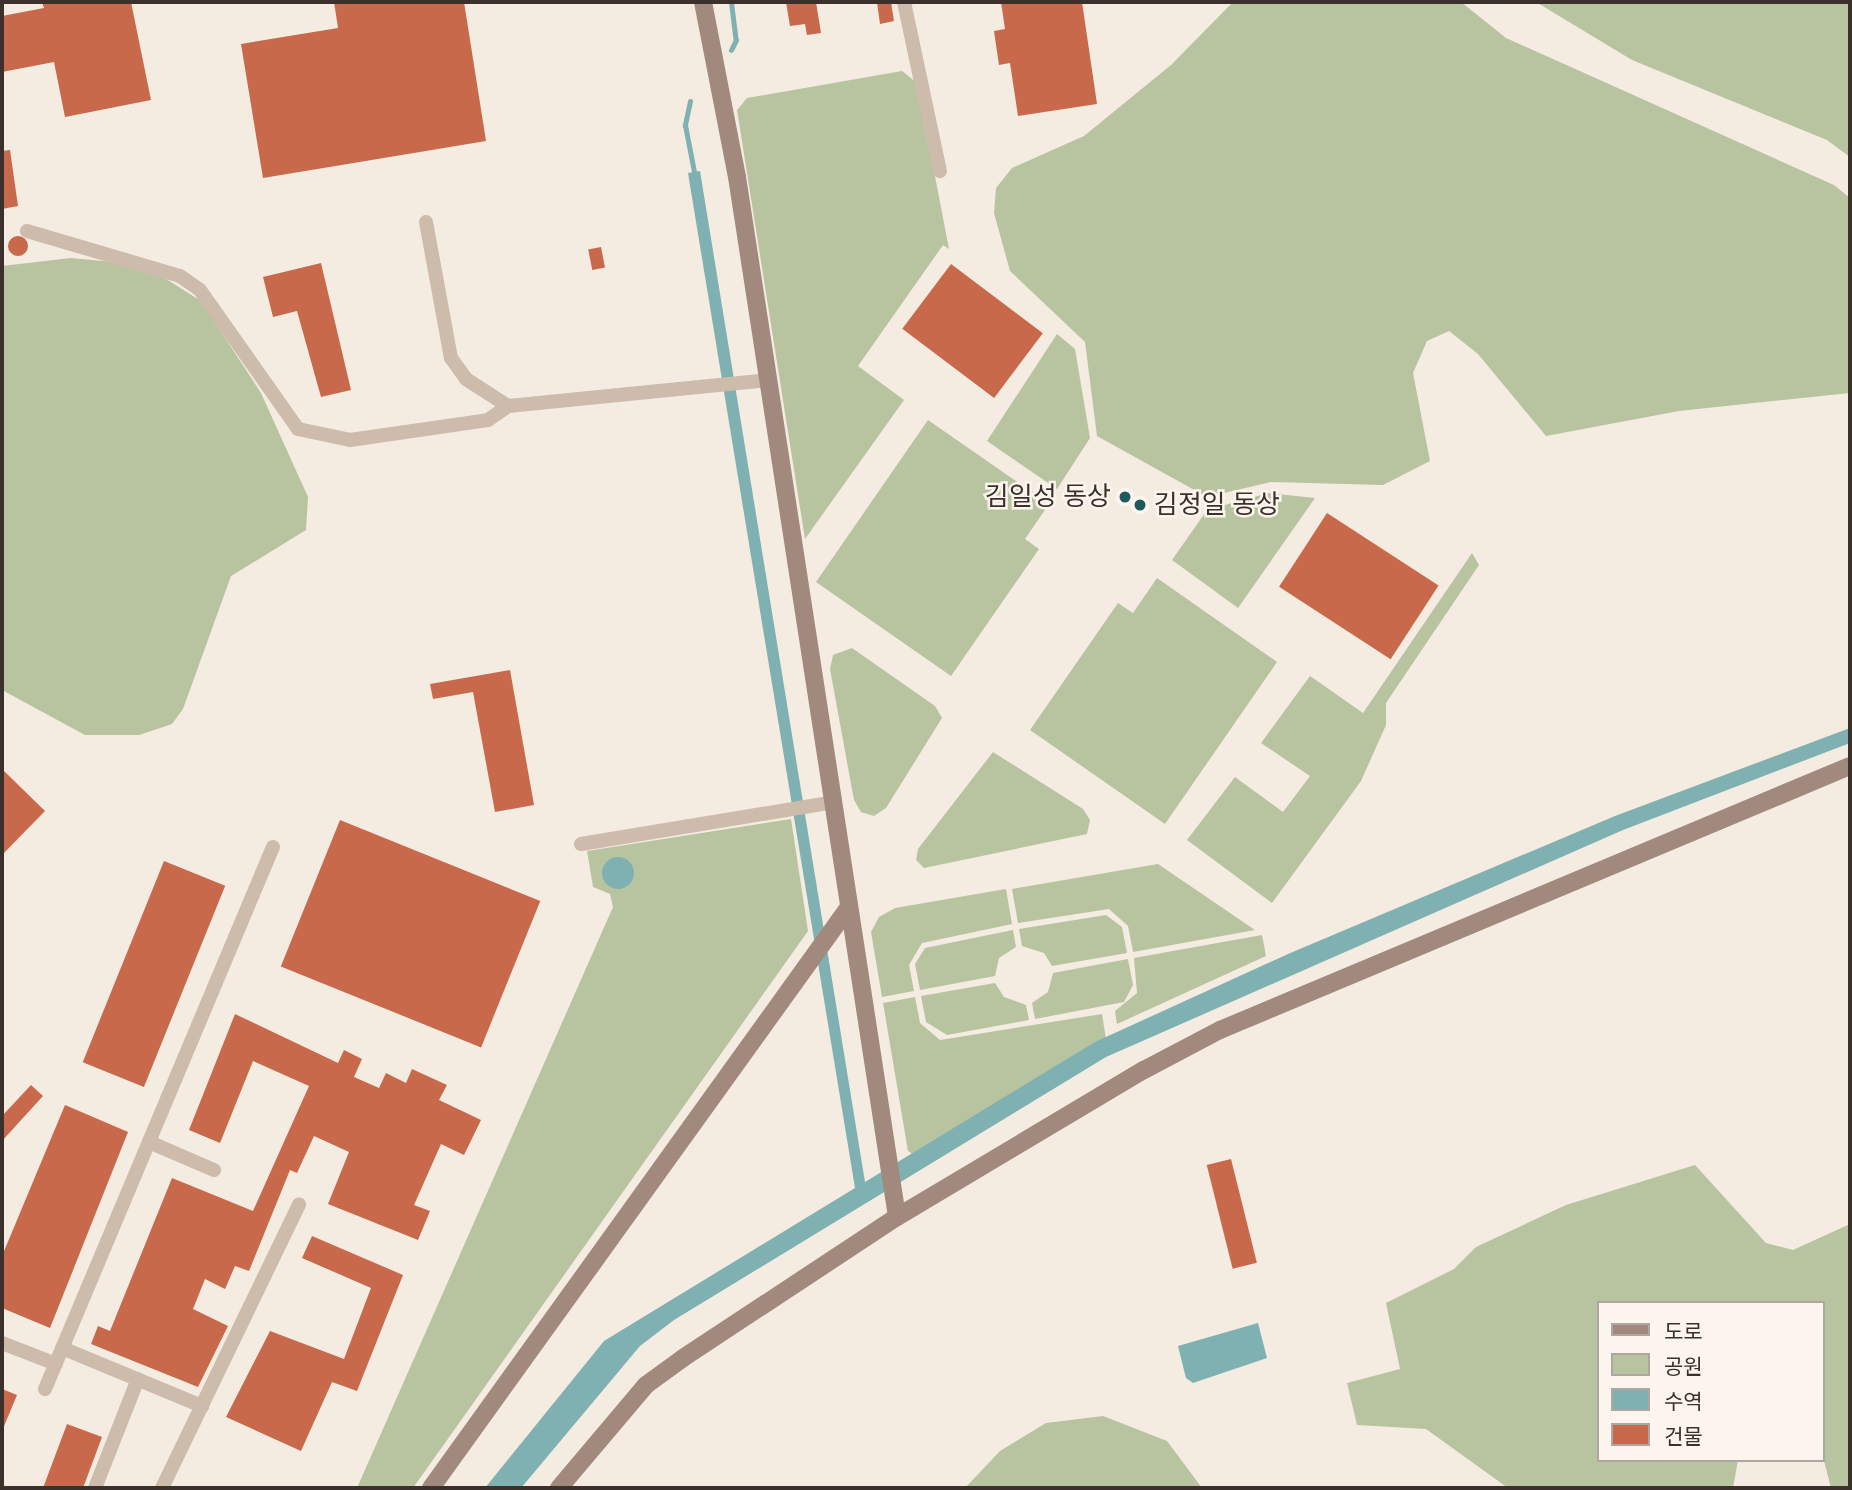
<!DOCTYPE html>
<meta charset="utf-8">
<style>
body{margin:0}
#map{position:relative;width:1852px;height:1490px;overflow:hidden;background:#f4ebe1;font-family:Figtree,"Noto Sans KR",sans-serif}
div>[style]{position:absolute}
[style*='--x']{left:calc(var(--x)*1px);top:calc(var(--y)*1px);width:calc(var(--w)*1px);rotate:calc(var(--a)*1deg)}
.green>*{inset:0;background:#b8c4a0}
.water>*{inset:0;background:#7fb0b2}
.round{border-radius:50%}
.stream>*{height:5px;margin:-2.5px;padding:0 2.5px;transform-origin:2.5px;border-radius:2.5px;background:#7fb0b2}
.building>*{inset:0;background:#c8694b;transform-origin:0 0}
.street>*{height:14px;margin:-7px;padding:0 7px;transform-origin:7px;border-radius:7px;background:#cdbbac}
.secondary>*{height:18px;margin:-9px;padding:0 9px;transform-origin:9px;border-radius:9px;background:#a18a7d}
.dots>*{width:19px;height:19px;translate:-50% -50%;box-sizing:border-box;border:4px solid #fbf5ee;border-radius:50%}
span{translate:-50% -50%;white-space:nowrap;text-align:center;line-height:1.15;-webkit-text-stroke:5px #fbf5ee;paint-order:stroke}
.poi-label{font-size:26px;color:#3b302b}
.right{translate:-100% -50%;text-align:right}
.left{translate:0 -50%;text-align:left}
.frame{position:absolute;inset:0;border:4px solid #3b302b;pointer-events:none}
.legend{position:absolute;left:1597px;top:1301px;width:228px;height:161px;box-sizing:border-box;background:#fbf5ee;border:2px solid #aea6a0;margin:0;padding:9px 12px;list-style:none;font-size:21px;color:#3b302b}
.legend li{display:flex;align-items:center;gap:14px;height:35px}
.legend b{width:35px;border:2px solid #aea6a0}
</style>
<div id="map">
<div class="green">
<i style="clip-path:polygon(1233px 2px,1461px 2px,1506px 38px,1834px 185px,1850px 198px,1850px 393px,1679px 411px,1546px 436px,1478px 354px,1449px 331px,1427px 341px,1413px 373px,1430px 461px,1383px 485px,1271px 482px,1207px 497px,1097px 436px,1085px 342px,1010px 271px,994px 213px,996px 188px,1012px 168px,1084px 136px,1171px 65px)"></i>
<i style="clip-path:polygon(1536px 2px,1850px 2px,1850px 157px,1827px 140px,1632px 60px)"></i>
<i style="clip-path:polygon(902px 71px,917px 83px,949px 249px,943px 245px,858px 366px,904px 400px,805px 539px,737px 110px,747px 98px)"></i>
<i style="clip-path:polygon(71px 258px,144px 265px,201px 301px,261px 393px,308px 497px,306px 530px,231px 576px,183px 709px,172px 724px,139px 735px,85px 735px,2px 690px,2px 266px)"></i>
<i style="clip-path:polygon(1057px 334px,1075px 349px,1090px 438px,1057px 489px,987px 441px)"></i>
<i style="clip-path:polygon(928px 420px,1049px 504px,1025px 539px,1039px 549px,951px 676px,816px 582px)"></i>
<i style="clip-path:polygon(1268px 493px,1315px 498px,1238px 608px,1172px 560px,1207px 510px)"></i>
<i style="clip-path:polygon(1472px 553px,1479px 565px,1386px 703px,1386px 725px,1361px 781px,1272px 903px,1187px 840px,1235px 777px,1283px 812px,1310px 776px,1261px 743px,1310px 676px,1363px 713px)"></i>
<i style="clip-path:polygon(1157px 578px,1277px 662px,1165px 824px,1030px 730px,1118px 603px,1133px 613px)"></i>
<i style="clip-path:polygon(852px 648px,935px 706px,942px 718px,886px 808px,874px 816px,861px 812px,854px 800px,830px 669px,833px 655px)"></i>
<i style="clip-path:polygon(993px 752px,1083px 809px,1090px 820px,1087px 834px,924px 868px,916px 860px,918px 849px)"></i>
<i style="clip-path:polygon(791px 819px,808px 931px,413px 1488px,357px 1488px,613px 907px,610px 894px,593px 887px,587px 851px)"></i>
<i style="clip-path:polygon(1158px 864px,1255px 930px,1133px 952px,1128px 926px,1109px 909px,1018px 923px,1012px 889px)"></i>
<i style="clip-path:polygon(1006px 889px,1012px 924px,922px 943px,909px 965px,914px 991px,882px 997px,871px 932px,879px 917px,895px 908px)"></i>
<i style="clip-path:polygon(1106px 915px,1122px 927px,1127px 953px,1052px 966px,1044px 953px,1022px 946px,1019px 929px)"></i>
<i style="clip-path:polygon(1013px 930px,1016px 947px,999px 958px,995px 976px,920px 990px,915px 964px,925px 948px)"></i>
<i style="clip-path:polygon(1262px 935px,1266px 956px,1117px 1024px,1115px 1011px,1137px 993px,1134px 958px)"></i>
<i style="clip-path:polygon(1128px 959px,1133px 985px,1124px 1002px,1035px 1019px,1032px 1003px,1048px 992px,1053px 973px)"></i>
<i style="clip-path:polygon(995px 983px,1004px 997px,1026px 1005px,1029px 1020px,947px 1035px,926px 1022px,921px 996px)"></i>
<i style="clip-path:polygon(915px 997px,920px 1023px,940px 1040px,1102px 1014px,1106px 1039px,914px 1155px,908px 1151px,883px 1003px)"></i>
<i style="clip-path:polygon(1695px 1165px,1766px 1243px,1793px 1250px,1850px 1224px,1850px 1488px,1831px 1488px,1822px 1453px,1822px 1303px,1598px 1303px,1598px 1460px,1738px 1460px,1733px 1488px,1508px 1488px,1426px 1429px,1357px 1425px,1347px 1383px,1400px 1369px,1386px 1303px,1454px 1269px,1476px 1247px,1566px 1205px)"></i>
<i style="clip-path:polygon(1103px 1416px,1167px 1441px,1202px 1488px,965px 1488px,1000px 1451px,1046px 1423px)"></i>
</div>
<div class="water">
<i style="clip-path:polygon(700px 171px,865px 1182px,1095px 1042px,1288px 954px,1615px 816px,1850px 728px,1850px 743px,1623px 830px,1106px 1057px,674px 1320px,640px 1346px,521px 1488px,485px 1488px,604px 1341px,855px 1188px,688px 173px)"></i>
<i class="round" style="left:602px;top:857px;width:32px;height:32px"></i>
<i style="clip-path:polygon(1258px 1323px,1267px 1358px,1193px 1383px,1186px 1378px,1178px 1346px)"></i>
</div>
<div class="stream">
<i style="--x:731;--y:2;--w:38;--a:83"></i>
<i style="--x:736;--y:40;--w:11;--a:117"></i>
<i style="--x:690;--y:101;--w:25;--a:102"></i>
<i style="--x:685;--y:125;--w:53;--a:79.1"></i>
</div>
<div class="building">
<i style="clip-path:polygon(42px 2px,131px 2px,151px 100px,65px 117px,54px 62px,2px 72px,2px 16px,44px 8px)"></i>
<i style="clip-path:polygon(334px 2px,464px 2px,486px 141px,263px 178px,241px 44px,338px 28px)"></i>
<i style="clip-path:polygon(786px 2px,816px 2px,821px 33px,807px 35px,805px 24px,790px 26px)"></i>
<i style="clip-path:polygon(877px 2px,891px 2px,894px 21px,880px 24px)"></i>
<i style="clip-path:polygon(1001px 2px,1082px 2px,1097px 104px,1018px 116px,1010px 63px,999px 65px,994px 31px,1005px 29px)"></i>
<i style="clip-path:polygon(10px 150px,18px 206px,2px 209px,2px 151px)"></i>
<i class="round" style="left:8px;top:236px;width:20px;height:20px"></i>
<i style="left:601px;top:247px;width:21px;height:13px;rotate:79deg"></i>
<i style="clip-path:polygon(321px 263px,351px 390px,321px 397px,297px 311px,273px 317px,263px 277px)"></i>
<i style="left:951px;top:264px;width:115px;height:81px;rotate:37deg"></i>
<i style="left:1327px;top:513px;width:133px;height:88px;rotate:33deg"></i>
<i style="clip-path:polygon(510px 670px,534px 805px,495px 812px,473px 692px,433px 699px,430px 684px)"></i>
<i style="clip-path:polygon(2px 769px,45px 811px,2px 855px)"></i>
<i style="left:340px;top:820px;width:216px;height:158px;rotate:22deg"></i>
<i style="left:164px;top:861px;width:66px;height:217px;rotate:22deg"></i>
<i style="clip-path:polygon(235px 1014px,338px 1063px,344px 1050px,362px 1059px,354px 1077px,379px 1088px,386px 1073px,406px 1083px,412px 1069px,447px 1085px,439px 1100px,481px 1120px,464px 1155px,441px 1144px,414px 1205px,430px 1211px,418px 1240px,328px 1204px,349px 1152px,314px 1136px,297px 1173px,290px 1170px,249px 1271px,235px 1266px,225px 1289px,205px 1279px,193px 1309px,228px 1326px,198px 1387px,91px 1344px,98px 1326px,110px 1331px,172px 1178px,253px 1211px,309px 1086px,253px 1061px,220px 1143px,189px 1130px)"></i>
<i style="clip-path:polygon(31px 1085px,43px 1096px,2px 1141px,2px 1116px)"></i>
<i style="clip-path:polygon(65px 1105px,128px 1132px,50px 1328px,2px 1308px,2px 1256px)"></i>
<i style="left:1231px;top:1159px;width:107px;height:25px;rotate:76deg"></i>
<i style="clip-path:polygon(312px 1236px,403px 1275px,357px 1391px,332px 1382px,301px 1451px,226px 1417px,270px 1331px,344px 1359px,371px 1288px,302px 1258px)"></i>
<i style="clip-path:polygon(2px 1389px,17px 1395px,2px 1431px)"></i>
<i style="clip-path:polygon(67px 1424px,102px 1437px,83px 1488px,43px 1488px)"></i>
</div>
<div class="street">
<i style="--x:904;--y:2;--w:173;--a:78"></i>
<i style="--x:426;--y:222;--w:138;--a:79.6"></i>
<i style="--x:451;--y:358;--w:26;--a:54"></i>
<i style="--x:466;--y:379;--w:50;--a:32.7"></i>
<i style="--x:508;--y:406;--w:261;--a:-5.7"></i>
<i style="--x:27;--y:231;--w:159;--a:16.4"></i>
<i style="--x:180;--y:276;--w:24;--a:35"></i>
<i style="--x:200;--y:290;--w:170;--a:54.8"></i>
<i style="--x:298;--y:429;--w:53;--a:11.9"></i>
<i style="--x:350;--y:440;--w:139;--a:-8.2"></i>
<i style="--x:488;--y:420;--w:24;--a:-35"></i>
<i style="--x:581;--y:844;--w:256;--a:-9.4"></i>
<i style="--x:149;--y:1142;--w:71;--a:23.3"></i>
<i style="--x:2;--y:1343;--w:58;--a:21.3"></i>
<i style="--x:62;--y:1348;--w:152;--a:22.5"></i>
<i style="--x:45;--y:1389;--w:588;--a:-67.19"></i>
<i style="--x:95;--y:1488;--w:117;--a:-68.5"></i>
<i style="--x:162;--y:1488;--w:315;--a:-64.2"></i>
</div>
<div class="secondary">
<i style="--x:703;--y:2;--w:178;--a:79"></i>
<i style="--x:737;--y:177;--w:1052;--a:81.25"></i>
<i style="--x:431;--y:1488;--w:716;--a:-54.27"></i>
<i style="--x:559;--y:1488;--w:135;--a:-49.8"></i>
<i style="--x:646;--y:1385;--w:46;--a:-36.1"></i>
<i style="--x:683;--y:1358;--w:256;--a:-33.4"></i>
<i style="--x:897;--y:1217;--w:287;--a:-30.8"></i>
<i style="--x:1144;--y:1070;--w:86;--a:-27.8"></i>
<i style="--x:1220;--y:1030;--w:683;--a:-22.74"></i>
</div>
<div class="dots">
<i style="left:1125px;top:497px;background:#1f5a5e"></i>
<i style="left:1140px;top:505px;background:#1f5a5e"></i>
</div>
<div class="poi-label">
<span class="right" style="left:1111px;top:497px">김일성 동상</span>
<span class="left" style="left:1154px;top:505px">김정일 동상</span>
</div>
<div class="frame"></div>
<ul class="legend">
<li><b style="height:9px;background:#a18a7d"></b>도로</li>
<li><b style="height:19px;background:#b8c4a0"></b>공원</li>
<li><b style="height:19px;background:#7fb0b2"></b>수역</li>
<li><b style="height:19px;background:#c8694b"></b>건물</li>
</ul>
</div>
